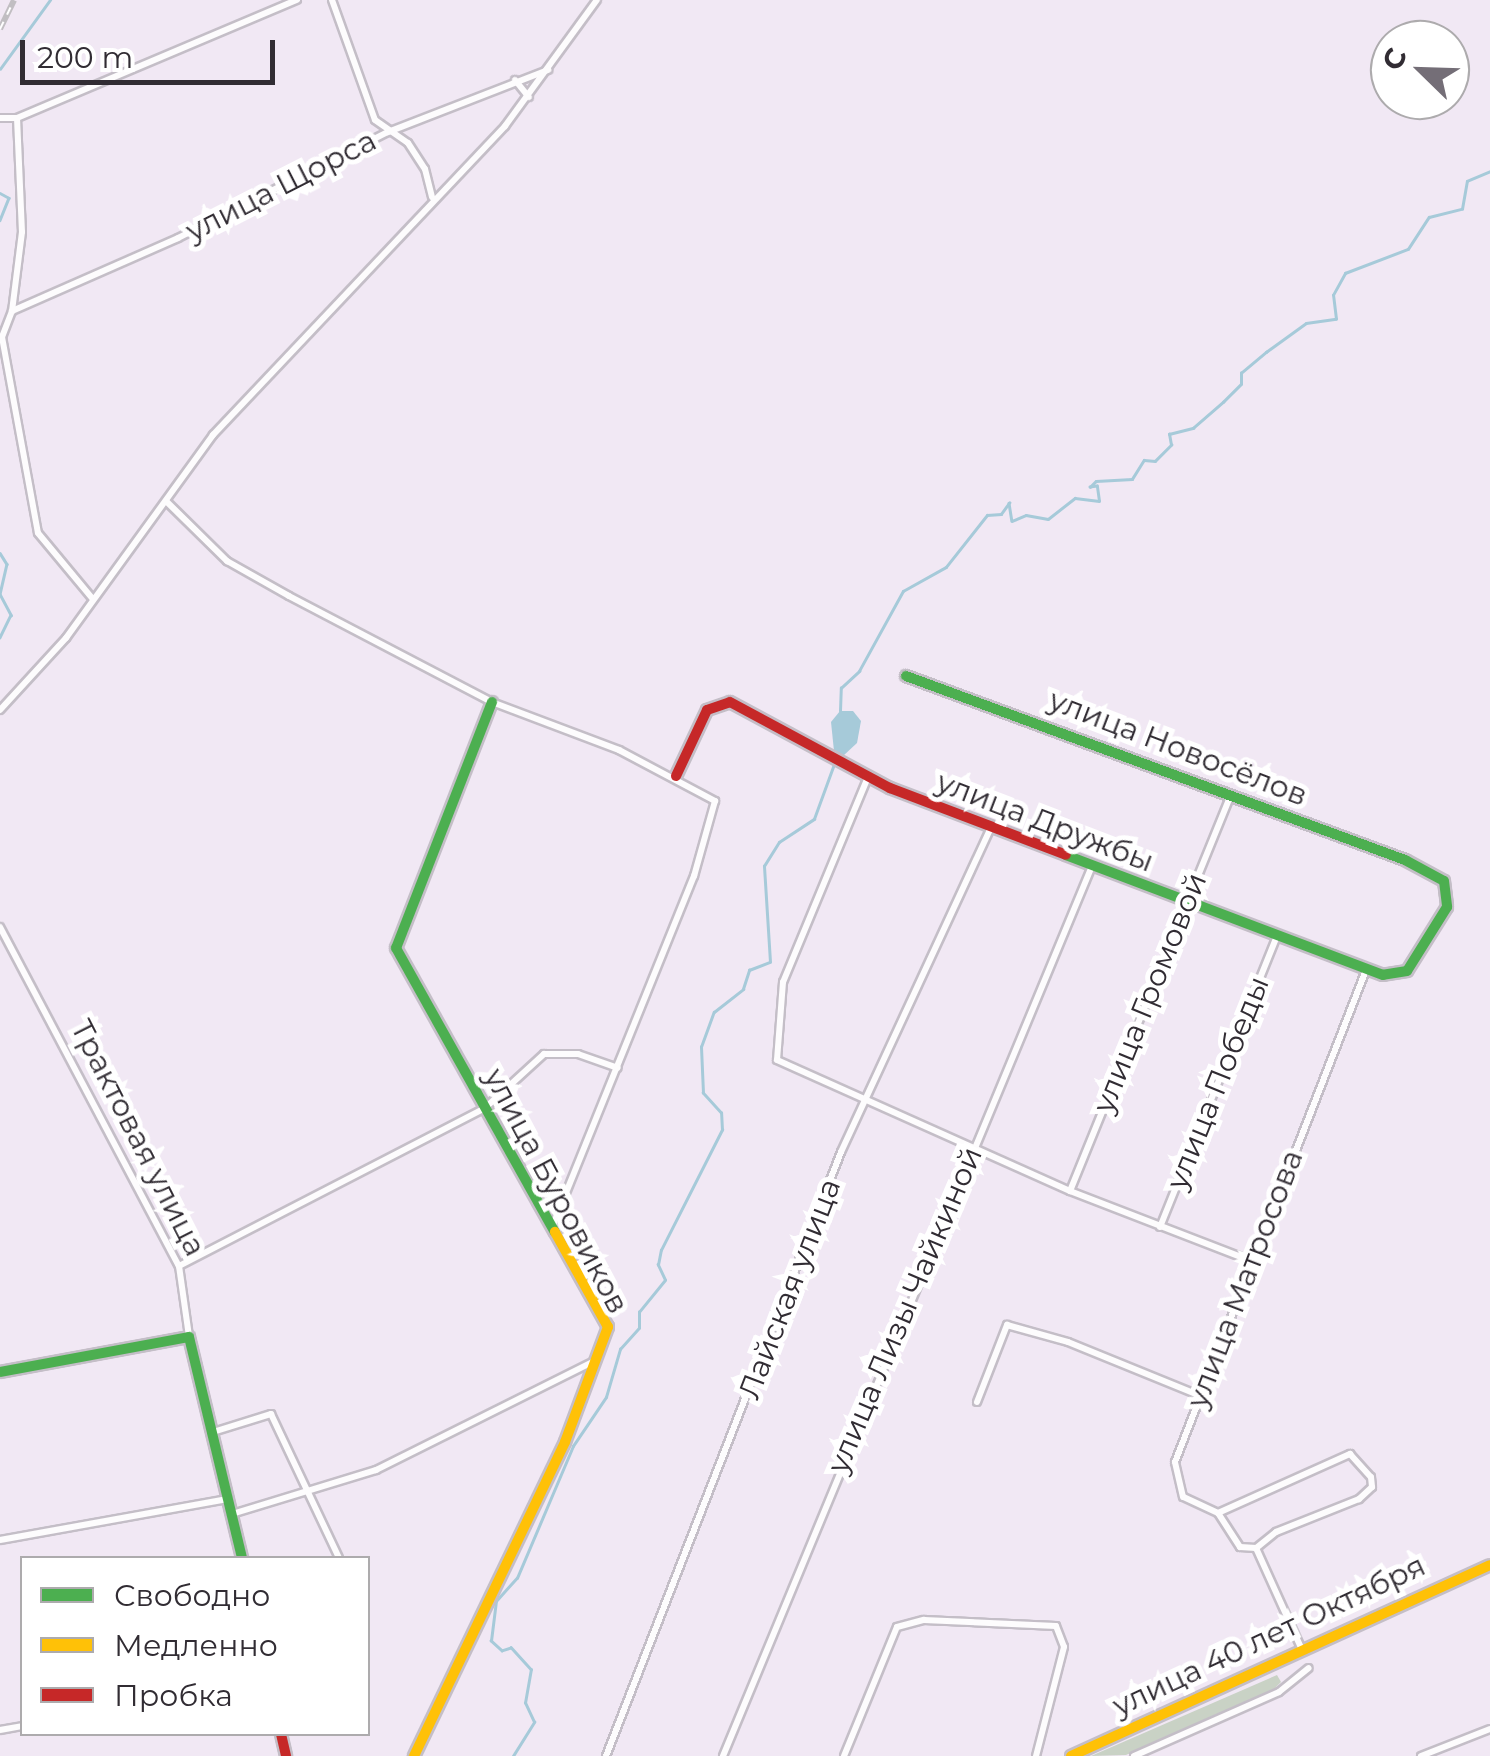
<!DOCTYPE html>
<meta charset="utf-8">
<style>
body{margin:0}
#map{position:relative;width:1490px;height:1756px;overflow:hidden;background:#f1e8f4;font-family:Montserrat,sans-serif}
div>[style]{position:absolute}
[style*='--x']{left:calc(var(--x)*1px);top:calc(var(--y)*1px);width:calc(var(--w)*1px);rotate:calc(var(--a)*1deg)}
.green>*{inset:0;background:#c9d2c5}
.water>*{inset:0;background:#a6cad9}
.stream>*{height:2.5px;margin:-1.25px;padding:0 1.25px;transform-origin:1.25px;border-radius:1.25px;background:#a6cad9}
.roads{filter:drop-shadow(2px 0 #c4bec7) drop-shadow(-2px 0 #c4bec7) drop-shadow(0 2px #c4bec7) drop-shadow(0 -2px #c4bec7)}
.street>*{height:6px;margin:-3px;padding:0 3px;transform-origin:3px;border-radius:3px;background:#fdfcfd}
.fast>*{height:10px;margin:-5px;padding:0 5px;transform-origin:5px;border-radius:5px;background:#4caf50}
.slow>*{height:10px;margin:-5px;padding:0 5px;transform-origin:5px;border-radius:5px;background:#ffc107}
.jam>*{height:10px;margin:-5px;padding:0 5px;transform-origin:5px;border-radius:5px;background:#c62828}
.rail>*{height:6px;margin-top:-3px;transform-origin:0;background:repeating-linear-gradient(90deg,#fff 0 8px,#c1bec2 0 16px);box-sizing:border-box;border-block:2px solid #c1bec2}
span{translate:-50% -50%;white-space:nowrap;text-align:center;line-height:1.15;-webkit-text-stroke:10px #fff;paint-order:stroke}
.street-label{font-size:30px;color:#312c33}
.legend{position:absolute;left:20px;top:1556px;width:350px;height:180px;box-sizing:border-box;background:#fff;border:2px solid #adabad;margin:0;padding:12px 18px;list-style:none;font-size:30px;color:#312c33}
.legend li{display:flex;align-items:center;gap:20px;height:50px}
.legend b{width:50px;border:2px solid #adabad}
.north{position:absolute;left:1370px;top:20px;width:100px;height:100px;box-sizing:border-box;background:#fff;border:2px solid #adabad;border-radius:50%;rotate:293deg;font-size:28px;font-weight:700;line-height:40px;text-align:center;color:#312c33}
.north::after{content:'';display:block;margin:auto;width:35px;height:45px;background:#746e77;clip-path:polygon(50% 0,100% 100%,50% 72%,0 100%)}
.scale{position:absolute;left:20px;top:40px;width:255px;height:45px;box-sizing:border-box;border:5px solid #312c33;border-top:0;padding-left:12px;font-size:30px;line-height:35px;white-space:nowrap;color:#312c33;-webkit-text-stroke:8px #fff;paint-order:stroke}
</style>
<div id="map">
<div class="green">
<i style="clip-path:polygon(1277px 1675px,1281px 1682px,1272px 1691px,1126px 1755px,1091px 1756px)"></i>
</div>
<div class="water">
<i style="clip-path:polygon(840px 711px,853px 711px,861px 721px,857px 743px,843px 756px,834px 751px,831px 722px)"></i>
</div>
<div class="stream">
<i style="--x:0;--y:69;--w:85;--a:-54.1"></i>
<i style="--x:0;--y:193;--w:10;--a:29"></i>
<i style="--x:9;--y:198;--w:24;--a:112"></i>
<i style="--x:0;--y:553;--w:13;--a:58"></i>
<i style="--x:7;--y:564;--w:31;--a:103"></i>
<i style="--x:0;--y:594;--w:24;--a:62"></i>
<i style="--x:11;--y:615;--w:25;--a:116"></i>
<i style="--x:840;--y:711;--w:23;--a:-88"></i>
<i style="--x:841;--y:688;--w:25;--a:-43"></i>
<i style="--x:859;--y:671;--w:91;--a:-61.2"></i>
<i style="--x:903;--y:591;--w:49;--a:-29.2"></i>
<i style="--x:946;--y:567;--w:66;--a:-51.7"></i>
<i style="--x:987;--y:515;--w:14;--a:-4"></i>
<i style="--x:1001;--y:514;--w:14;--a:-54"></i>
<i style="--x:1009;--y:503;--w:18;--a:81"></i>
<i style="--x:1012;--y:521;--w:15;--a:-23"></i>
<i style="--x:1026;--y:515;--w:22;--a:10"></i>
<i style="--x:1048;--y:519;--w:34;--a:-38"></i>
<i style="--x:1075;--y:498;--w:24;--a:7"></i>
<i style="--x:1099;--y:501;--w:15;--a:-98"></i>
<i style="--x:1097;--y:486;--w:7;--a:172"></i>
<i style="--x:1090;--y:487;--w:8;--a:-45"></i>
<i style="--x:1096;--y:481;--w:36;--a:-3"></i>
<i style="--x:1132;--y:479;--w:22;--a:-58"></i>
<i style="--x:1144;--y:460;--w:11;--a:5"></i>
<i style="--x:1155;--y:461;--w:23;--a:-45"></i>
<i style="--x:1171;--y:445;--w:11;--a:-100"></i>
<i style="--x:1169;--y:434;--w:25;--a:-14"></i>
<i style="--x:1193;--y:428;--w:40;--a:-41"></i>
<i style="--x:1223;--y:402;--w:25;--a:-45"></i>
<i style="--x:1241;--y:384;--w:11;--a:-90"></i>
<i style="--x:1241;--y:373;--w:33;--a:-40"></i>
<i style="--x:1266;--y:352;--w:49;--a:-35.9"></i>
<i style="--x:1306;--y:323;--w:30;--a:-8"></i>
<i style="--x:1336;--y:319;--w:24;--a:-97"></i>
<i style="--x:1333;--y:295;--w:25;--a:-61"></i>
<i style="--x:1345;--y:273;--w:67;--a:-20.9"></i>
<i style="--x:1408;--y:249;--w:38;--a:-57"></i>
<i style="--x:1429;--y:217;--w:34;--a:-14"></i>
<i style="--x:1462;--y:209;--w:28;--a:-80"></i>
<i style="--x:1467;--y:181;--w:25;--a:-23"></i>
<i style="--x:513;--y:1756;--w:40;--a:-58"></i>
<i style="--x:534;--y:1722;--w:21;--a:-115"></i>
<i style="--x:525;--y:1703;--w:34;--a:-80"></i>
<i style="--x:531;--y:1670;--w:30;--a:-132"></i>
<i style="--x:511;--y:1648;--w:9;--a:162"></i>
<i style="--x:502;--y:1651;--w:15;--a:-138"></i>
<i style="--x:491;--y:1641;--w:40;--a:-82.9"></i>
<i style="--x:496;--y:1601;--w:31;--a:-48"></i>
<i style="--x:517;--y:1578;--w:143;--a:-67"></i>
<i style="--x:573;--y:1446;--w:59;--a:-56"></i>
<i style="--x:606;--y:1397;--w:50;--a:-73.7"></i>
<i style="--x:620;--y:1349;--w:28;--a:-48"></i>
<i style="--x:639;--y:1328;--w:16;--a:-90"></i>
<i style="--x:639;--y:1312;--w:41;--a:-50.9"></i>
<i style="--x:665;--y:1280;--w:17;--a:-115"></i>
<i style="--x:658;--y:1265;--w:15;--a:-79"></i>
<i style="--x:661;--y:1250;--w:135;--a:-63.1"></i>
<i style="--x:722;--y:1130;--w:17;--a:-93"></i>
<i style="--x:721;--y:1113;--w:27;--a:-132"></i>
<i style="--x:703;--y:1093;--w:46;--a:-92.5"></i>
<i style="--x:701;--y:1047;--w:37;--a:-70"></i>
<i style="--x:714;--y:1012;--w:37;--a:-38"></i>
<i style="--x:743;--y:989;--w:20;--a:-72"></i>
<i style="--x:749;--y:970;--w:22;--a:-21"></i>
<i style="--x:770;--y:962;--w:96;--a:-93.6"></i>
<i style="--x:764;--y:866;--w:28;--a:-58"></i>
<i style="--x:779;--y:842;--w:42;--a:-33.3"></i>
<i style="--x:814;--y:819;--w:59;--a:-70"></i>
</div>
<div class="roads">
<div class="street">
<i style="--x:332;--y:0;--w:127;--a:70.3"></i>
<i style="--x:375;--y:120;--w:40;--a:34.9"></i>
<i style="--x:408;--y:143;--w:31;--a:57"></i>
<i style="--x:425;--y:169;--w:29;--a:76"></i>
<i style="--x:515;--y:80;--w:22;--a:51"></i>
<i style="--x:0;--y:118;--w:17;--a:0"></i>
<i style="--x:17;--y:118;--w:304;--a:-22.9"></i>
<i style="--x:17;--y:118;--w:114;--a:87.5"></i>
<i style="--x:22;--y:232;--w:80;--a:97.2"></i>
<i style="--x:12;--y:311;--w:28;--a:111"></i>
<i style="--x:2;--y:337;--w:199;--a:79.6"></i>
<i style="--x:38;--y:533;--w:85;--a:50.3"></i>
<i style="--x:12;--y:311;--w:181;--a:-23.7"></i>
<i style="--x:178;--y:238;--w:235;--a:-26.8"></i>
<i style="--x:388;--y:132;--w:172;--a:-21.2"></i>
<i style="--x:166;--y:501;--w:86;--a:44.5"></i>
<i style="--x:227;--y:561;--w:71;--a:29.4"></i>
<i style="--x:289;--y:596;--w:229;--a:27.6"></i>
<i style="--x:492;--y:702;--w:136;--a:20.7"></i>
<i style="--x:619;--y:750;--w:109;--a:28"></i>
<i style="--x:715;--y:801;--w:78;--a:105.6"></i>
<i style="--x:694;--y:876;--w:380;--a:112"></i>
<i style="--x:0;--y:710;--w:98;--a:-47.5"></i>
<i style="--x:66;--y:638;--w:251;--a:-54.1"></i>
<i style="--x:213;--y:435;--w:425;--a:-46.6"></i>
<i style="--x:505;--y:126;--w:156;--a:-53.9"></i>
<i style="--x:868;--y:777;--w:222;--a:112.5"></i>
<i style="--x:783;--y:982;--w:78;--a:94.4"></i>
<i style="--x:777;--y:1060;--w:321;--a:24.1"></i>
<i style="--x:1070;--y:1191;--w:192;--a:21.1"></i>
<i style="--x:0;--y:927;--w:383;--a:62.2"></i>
<i style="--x:179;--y:1266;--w:71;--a:81.9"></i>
<i style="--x:1070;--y:1191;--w:427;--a:-67.9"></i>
<i style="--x:1160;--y:1227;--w:311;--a:-68.1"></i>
<i style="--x:179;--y:1266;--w:344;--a:-27.3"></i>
<i style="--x:485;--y:1108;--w:80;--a:-42.5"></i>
<i style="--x:544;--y:1054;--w:34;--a:0"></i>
<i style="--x:578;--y:1054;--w:42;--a:19.3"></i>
<i style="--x:977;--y:1402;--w:83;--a:-68.7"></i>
<i style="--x:1007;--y:1325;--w:63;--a:15.6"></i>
<i style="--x:1068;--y:1342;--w:144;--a:22.1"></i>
<i style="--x:213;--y:1432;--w:61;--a:-17.2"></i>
<i style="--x:271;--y:1414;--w:159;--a:64.7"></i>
<i style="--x:1218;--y:1513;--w:145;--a:-24.1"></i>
<i style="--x:1350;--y:1454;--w:31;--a:48"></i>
<i style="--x:1371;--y:1477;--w:10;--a:84"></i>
<i style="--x:1372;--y:1487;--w:18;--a:137"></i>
<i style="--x:1359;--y:1499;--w:89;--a:158.3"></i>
<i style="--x:1276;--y:1532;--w:26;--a:141"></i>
<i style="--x:1256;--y:1548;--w:112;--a:65.7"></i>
<i style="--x:232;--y:1514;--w:151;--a:-17"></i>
<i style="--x:376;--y:1470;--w:242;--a:-26.5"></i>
<i style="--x:0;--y:1540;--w:231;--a:-10.2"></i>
<i style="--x:1256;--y:1548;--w:16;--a:-176"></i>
<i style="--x:1240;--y:1547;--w:40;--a:-122.9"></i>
<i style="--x:1218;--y:1513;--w:38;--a:-155"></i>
<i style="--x:1183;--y:1497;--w:36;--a:-103"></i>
<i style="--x:1175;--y:1462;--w:528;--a:-68.78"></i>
<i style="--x:0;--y:1730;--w:22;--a:-10"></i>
<i style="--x:606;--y:1756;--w:648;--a:-68.74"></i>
<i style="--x:841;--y:1152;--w:355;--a:-65.2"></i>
<i style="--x:723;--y:1756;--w:963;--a:-67.48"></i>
<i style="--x:844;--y:1756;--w:139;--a:-67.7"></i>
<i style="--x:897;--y:1627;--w:28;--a:-15"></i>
<i style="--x:924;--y:1620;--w:132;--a:2.6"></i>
<i style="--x:1056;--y:1626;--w:22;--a:69"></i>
<i style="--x:1064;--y:1647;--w:113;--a:104.4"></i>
<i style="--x:1134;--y:1756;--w:158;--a:-23.8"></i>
<i style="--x:1279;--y:1692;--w:38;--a:-39"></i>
<i style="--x:1421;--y:1756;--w:74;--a:-21.4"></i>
</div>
<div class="fast">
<i style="--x:906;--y:676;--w:532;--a:20.24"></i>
<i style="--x:1405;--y:860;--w:44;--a:28.3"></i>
<i style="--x:1444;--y:881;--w:26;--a:83"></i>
<i style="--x:1447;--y:907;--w:75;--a:122"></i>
<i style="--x:1407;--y:971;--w:24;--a:171"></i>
<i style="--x:1383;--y:975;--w:339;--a:-159.3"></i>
<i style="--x:492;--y:702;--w:264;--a:111.3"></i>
<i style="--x:396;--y:948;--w:325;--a:60.8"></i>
<i style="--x:0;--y:1372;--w:192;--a:-10.5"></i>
<i style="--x:189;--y:1337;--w:227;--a:76.5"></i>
</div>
<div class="slow">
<i style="--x:414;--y:1756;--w:348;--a:-64.3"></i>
<i style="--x:565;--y:1442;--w:123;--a:-69.5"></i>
<i style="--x:608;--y:1327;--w:109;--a:-119.2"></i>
<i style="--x:1071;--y:1756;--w:460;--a:-24.5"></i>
</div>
<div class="jam">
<i style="--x:676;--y:776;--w:73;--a:-64.8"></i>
<i style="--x:707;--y:710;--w:24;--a:-19"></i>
<i style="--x:730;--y:702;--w:182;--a:28.3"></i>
<i style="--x:890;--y:788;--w:188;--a:20.8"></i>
<i style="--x:281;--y:1734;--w:23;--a:77"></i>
</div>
</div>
<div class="rail">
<i style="--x:0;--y:29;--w:32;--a:-64"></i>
</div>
<div class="street-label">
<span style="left:281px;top:186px;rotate:-27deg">улица Щорса</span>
<span style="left:1178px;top:748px;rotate:21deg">улица Новосёлов</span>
<span style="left:1045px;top:822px;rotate:21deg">улица Дружбы</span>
<span style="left:1150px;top:993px;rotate:-68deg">улица Громовой</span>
<span style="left:1218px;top:1083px;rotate:-68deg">улица Победы</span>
<span style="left:138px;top:1138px;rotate:63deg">Трактовая улица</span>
<span style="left:556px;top:1191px;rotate:62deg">улица Буровиков</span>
<span style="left:1245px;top:1279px;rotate:-69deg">улица Матросова</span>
<span style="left:790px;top:1289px;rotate:-69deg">Лайская улица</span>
<span style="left:905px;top:1310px;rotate:-67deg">улица Лизы Чайкиной</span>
<span style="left:1269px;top:1636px;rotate:-25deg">улица 40 лет Октября</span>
</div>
<ul class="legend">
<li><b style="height:12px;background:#4caf50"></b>Свободно</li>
<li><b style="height:12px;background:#ffc107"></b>Медленно</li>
<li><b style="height:12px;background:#c62828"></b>Пробка</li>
</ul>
<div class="north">С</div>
<div class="scale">200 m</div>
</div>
